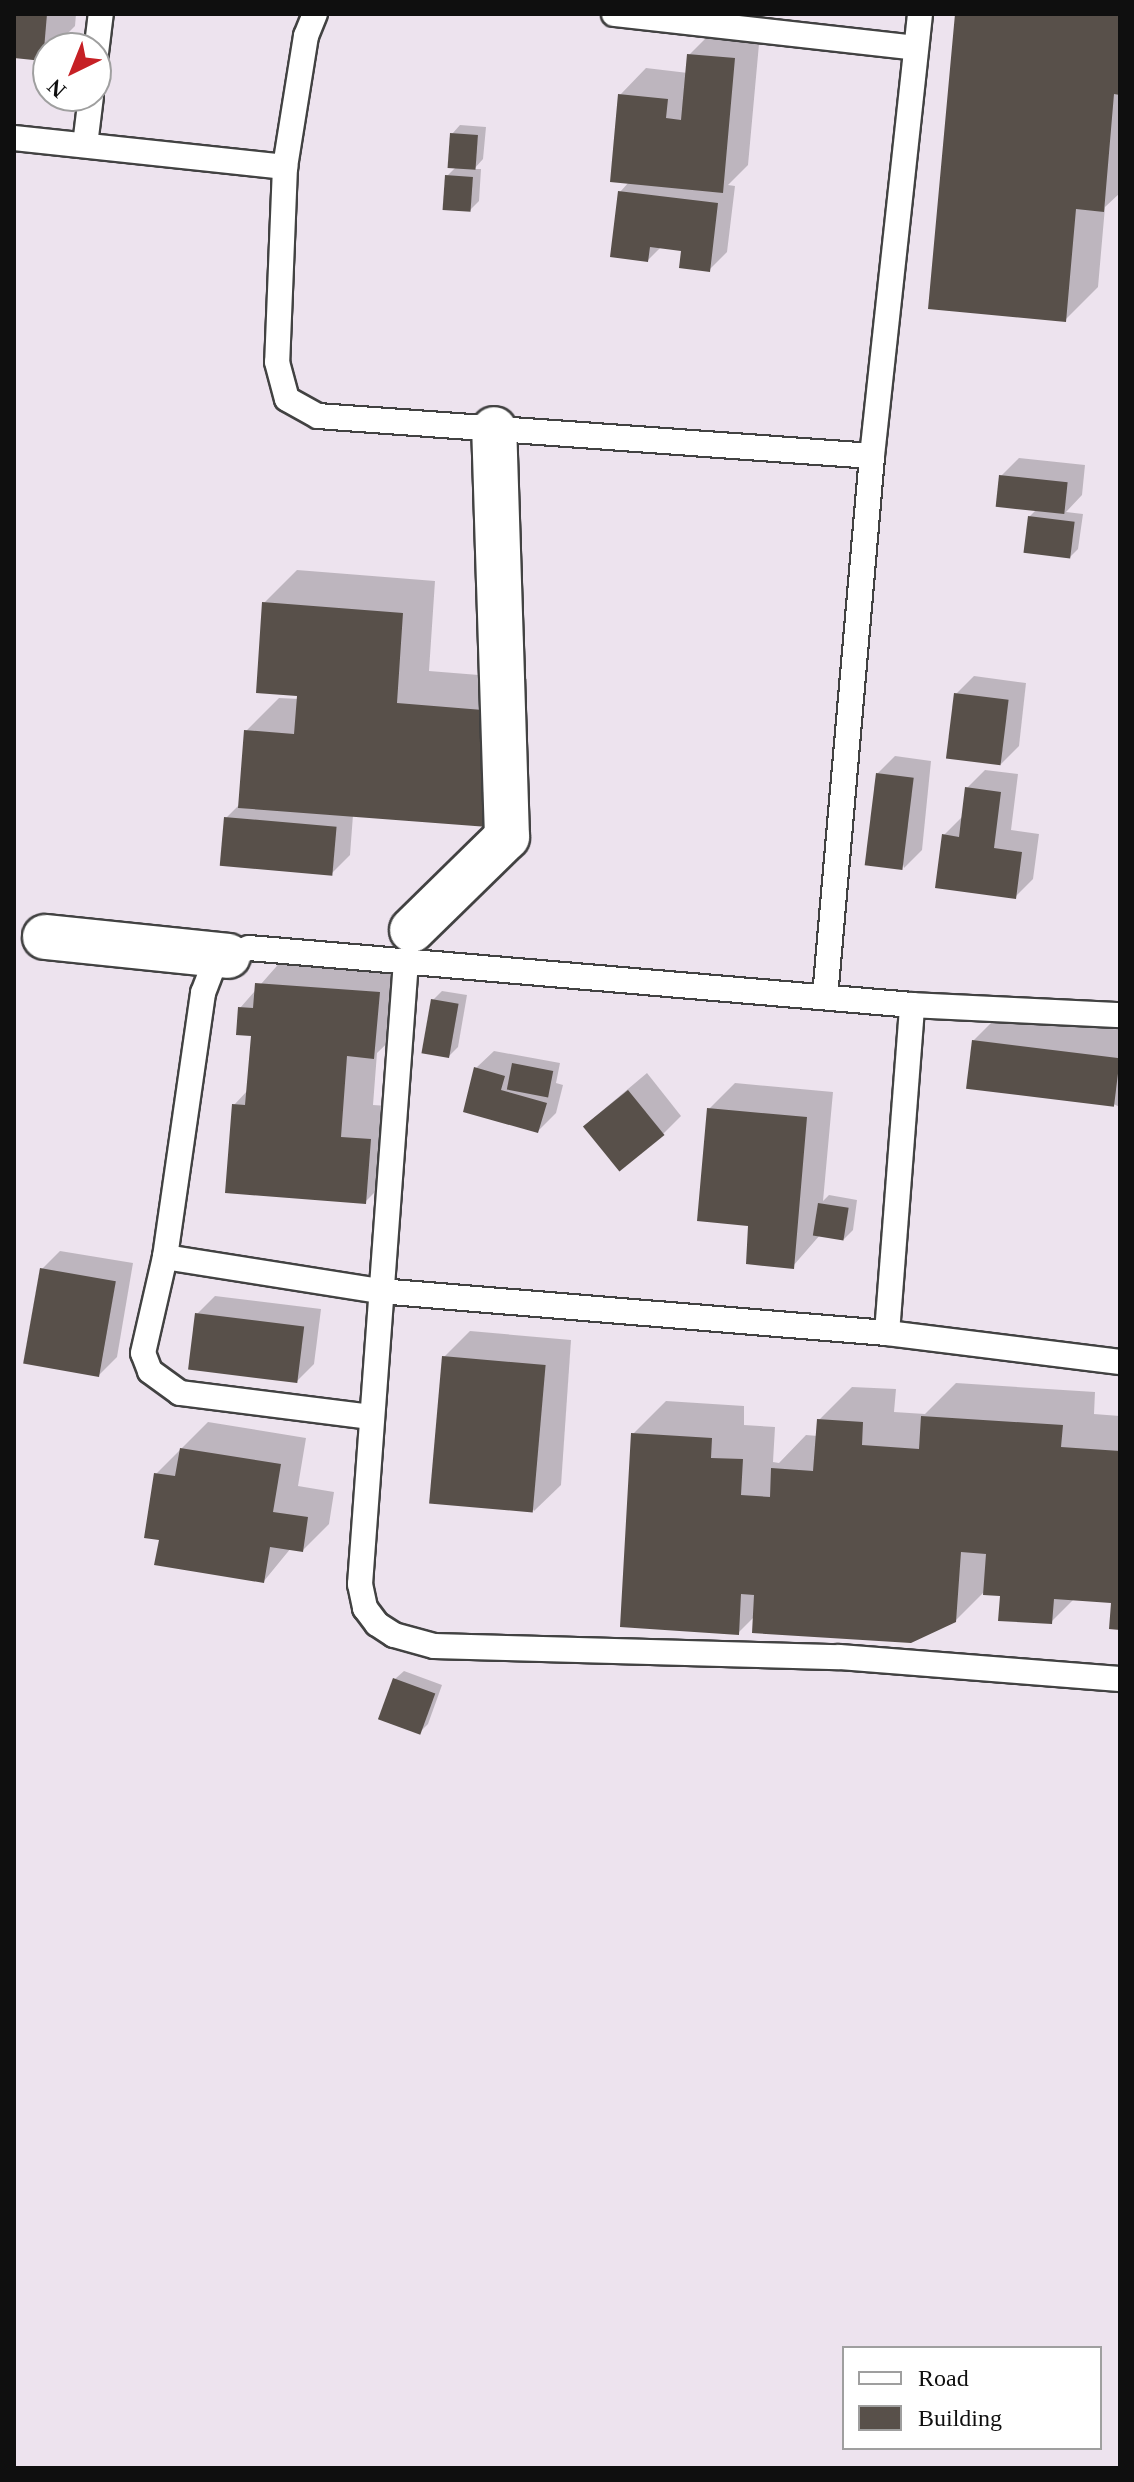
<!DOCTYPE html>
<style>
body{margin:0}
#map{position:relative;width:1134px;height:2482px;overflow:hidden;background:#fffcf0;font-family:Georgia,serif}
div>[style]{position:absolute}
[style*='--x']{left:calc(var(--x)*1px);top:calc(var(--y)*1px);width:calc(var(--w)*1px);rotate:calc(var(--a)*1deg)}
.industrial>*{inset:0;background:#ede3ee}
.shadow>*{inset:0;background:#0003}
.building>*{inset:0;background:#58504a;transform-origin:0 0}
.roads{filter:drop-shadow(2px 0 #424242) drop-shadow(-2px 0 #424242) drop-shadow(0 2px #424242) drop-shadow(0 -2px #424242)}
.service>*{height:24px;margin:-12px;padding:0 12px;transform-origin:12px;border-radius:12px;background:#fff}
.minor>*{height:44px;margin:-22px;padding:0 22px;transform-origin:22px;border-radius:22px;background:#fff}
span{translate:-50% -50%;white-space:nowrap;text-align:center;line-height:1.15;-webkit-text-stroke:8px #fff;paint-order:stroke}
.frame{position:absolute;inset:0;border:16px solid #0f0f0f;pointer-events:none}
.legend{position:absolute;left:842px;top:2346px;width:260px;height:104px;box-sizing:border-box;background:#fff;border:2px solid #9f9f9f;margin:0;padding:10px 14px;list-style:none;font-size:24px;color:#0f0f0f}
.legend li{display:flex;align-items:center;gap:16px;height:40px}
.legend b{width:40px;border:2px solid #9f9f9f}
.north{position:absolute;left:32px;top:32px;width:80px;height:80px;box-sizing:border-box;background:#fff;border:2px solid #9f9f9f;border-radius:50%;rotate:223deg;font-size:22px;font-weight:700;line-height:32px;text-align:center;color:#0f0f0f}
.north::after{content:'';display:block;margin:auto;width:28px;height:36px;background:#c62025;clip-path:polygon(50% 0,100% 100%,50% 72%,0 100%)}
</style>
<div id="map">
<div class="industrial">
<i style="clip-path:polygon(evenodd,14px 14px,1120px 14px,1120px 2468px,14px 2468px,14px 14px,48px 48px,96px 48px,96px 96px,48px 96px,48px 48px,14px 14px,844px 2348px,1100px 2348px,1100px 2448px,844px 2448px,844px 2348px)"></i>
</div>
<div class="shadow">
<i style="clip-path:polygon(14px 14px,76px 14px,75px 26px,42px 59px,14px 56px)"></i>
<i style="clip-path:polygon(957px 14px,1120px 14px,1120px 193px,1105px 207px,1098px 287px,1065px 320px)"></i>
<i style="clip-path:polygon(715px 29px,760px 33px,748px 165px,728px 185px,735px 186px,727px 252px,709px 270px,683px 250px,661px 247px,648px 260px,620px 192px,629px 182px,620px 95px,646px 68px,688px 73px,689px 55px)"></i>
<i style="clip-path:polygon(460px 125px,486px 127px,483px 159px,474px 169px,481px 169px,479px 201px,470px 210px,447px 176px,456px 167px,452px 134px)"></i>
<i style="clip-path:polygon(1019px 458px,1085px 465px,1082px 495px,1066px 512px,1083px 514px,1078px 549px,1070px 557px,1029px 517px,1036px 510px,1001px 476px)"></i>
<i style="clip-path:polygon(297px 570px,435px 581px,429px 671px,527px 679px,520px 792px,353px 815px,350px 855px,332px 873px,226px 818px,241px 803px,246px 731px,279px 698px,299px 699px,264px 603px)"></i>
<i style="clip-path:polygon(974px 676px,1026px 683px,1019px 746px,1001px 764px,956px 694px)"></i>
<i style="clip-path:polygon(895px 756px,931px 761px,922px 850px,904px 868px,877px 774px)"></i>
<i style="clip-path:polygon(985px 770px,1018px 774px,1011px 830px,1039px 834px,1033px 879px,1015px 897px,944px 835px,962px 817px,967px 788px)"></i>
<i style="clip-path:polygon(290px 951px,412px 960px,407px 1024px,377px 1053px,373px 1105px,403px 1107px,398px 1169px,365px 1202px,234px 1105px,248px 1090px,253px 1034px,240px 1008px)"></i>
<i style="clip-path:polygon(442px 991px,467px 995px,458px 1047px,449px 1056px,433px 1000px)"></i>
<i style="clip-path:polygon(1000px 1014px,1120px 1030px,1120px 1107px,973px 1041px)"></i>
<i style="clip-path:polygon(494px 1051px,560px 1063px,556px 1083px,563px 1085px,556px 1113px,538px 1131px,476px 1068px)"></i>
<i style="clip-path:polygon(647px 1073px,681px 1116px,663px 1134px,584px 1126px)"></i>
<i style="clip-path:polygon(735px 1083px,833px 1092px,823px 1201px,829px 1195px,857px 1200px,853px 1230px,844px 1239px,820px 1235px,793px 1266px,751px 1224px,709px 1109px)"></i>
<i style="clip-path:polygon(60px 1251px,133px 1263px,117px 1357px,99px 1375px,42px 1269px)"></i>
<i style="clip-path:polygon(215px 1296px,321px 1309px,314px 1364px,296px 1382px,197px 1314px)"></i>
<i style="clip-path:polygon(470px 1331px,571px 1340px,561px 1485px,534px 1511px,444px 1357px)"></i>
<i style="clip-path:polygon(956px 1383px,1095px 1392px,1094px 1414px,1120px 1416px,1120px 1628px,1113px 1601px,1075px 1598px,1051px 1622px,1002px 1594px,983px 1593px,955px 1621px,755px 1616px,738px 1633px,633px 1434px,666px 1401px,744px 1406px,744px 1425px,775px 1427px,773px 1462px,779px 1463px,806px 1435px,818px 1436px,819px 1420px,852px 1387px,896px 1389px,894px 1412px,925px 1414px)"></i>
<i style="clip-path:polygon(208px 1422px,306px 1438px,298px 1486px,334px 1492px,329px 1524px,303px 1550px,291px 1548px,264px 1581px,161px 1538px,156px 1474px)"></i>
<i style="clip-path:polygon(404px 1671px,442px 1685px,428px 1724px,420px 1732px,395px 1679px)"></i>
</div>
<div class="building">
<i style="clip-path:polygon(14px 14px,47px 14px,43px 61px,14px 58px)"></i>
<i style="clip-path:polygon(955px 14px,1120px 14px,1120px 95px,1114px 94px,1104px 212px,1076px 209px,1066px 322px,928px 309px)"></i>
<i style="clip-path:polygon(687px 54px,735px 58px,723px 193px,610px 182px,618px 94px,668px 99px,666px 118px,681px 120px)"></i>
<i style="left:450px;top:133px;width:28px;height:35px;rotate:4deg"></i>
<i style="left:445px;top:175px;width:28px;height:35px;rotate:4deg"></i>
<i style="clip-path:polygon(618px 191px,718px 203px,710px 272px,679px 268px,681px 251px,650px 247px,648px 262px,610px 257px)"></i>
<i style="left:999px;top:475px;width:69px;height:32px;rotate:6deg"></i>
<i style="left:1028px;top:516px;width:47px;height:37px;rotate:7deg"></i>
<i style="clip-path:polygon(262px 602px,403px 613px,397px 703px,495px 711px,488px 827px,238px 808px,244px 730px,294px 734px,297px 696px,256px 693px)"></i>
<i style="left:954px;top:693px;width:55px;height:66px;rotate:7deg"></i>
<i style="left:876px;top:773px;width:38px;height:93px;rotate:7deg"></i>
<i style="clip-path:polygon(965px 787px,1001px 792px,994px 848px,1022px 852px,1016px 899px,935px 888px,942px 834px,959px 837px)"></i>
<i style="left:224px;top:817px;width:113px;height:49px;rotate:5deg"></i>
<i style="clip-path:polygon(255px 983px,380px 992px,374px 1059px,347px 1056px,341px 1137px,371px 1139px,366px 1204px,225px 1193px,232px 1104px,245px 1105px,251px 1036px,236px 1035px,238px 1007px,253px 1008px)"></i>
<i style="left:431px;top:999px;width:28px;height:55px;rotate:10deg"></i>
<i style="left:972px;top:1040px;width:149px;height:49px;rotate:7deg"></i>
<i style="left:512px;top:1063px;width:42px;height:27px;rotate:11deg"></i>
<i style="clip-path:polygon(474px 1067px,505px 1076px,501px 1090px,547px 1103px,538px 1133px,463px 1112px)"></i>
<i style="left:628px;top:1090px;width:58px;height:58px;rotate:51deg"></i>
<i style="clip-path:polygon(707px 1108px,807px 1117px,794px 1269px,746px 1264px,748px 1226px,697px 1221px)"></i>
<i style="left:818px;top:1203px;width:31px;height:33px;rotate:9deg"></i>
<i style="left:40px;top:1268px;width:77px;height:97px;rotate:10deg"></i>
<i style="left:195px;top:1313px;width:110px;height:57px;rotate:7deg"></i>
<i style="left:442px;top:1356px;width:104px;height:148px;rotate:5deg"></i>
<i style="clip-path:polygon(921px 1416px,1063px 1425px,1061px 1447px,1120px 1451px,1120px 1630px,1109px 1629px,1111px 1603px,1054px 1599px,1052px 1624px,998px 1621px,1000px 1596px,983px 1595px,986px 1554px,961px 1552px,956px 1622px,911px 1643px,752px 1633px,754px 1595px,741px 1594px,739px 1635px,620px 1627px,631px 1433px,712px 1438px,711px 1458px,743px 1459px,741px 1495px,770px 1497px,771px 1468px,813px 1471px,817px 1419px,863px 1422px,862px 1445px,919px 1449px)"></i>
<i style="clip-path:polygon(180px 1448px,281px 1464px,273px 1512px,308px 1517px,303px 1552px,270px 1547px,264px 1583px,154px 1565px,159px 1540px,144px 1538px,154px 1473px,175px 1476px)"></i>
<i style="left:393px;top:1678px;width:45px;height:44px;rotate:20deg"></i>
</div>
<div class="roads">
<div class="service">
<i style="--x:614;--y:14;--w:303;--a:6.4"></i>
<i style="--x:96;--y:53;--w:39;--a:-83"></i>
<i style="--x:14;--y:138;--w:273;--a:6.1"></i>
<i style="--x:285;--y:167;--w:195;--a:92.3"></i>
<i style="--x:277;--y:362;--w:38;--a:75"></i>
<i style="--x:287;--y:399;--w:35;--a:29"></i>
<i style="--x:318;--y:416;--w:555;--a:4.13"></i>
<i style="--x:85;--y:145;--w:49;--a:-83"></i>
<i style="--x:285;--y:167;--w:133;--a:-80.9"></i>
<i style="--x:306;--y:36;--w:24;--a:-68"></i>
<i style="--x:406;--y:961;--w:625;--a:94.22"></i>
<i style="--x:360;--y:1584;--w:25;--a:78"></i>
<i style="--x:365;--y:1608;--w:20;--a:53"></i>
<i style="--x:377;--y:1624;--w:20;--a:33"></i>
<i style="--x:394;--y:1635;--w:41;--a:15.4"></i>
<i style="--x:434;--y:1646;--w:405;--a:1.6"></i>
<i style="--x:839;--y:1657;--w:282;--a:4.5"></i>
<i style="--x:825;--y:997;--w:543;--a:-85.03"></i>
<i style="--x:872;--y:456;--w:445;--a:-83.8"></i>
<i style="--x:165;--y:1257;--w:217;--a:9"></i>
<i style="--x:379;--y:1291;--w:510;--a:4.73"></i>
<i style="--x:887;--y:1333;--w:235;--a:7.1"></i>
<i style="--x:887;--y:1333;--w:329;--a:-85.6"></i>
<i style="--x:371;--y:1417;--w:193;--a:-172.8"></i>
<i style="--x:180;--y:1393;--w:37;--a:-144"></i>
<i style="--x:150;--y:1371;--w:19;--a:-111"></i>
<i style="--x:143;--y:1353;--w:98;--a:-77.1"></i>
<i style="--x:165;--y:1257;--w:267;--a:-81.8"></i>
<i style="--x:203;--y:993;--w:26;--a:-69"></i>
<i style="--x:212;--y:969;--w:21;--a:-39"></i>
<i style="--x:228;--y:956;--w:22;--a:-21"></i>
<i style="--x:249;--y:948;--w:665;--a:4.91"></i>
<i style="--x:912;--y:1005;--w:208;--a:2.8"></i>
</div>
<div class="minor">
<i style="--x:412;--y:930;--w:133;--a:-44.4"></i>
<i style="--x:507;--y:837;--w:408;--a:-91.8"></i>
<i style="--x:45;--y:937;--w:184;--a:5.9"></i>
</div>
</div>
<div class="frame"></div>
<ul class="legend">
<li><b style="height:10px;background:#fff"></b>Road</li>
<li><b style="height:22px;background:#58504a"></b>Building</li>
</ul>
<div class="north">N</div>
</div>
